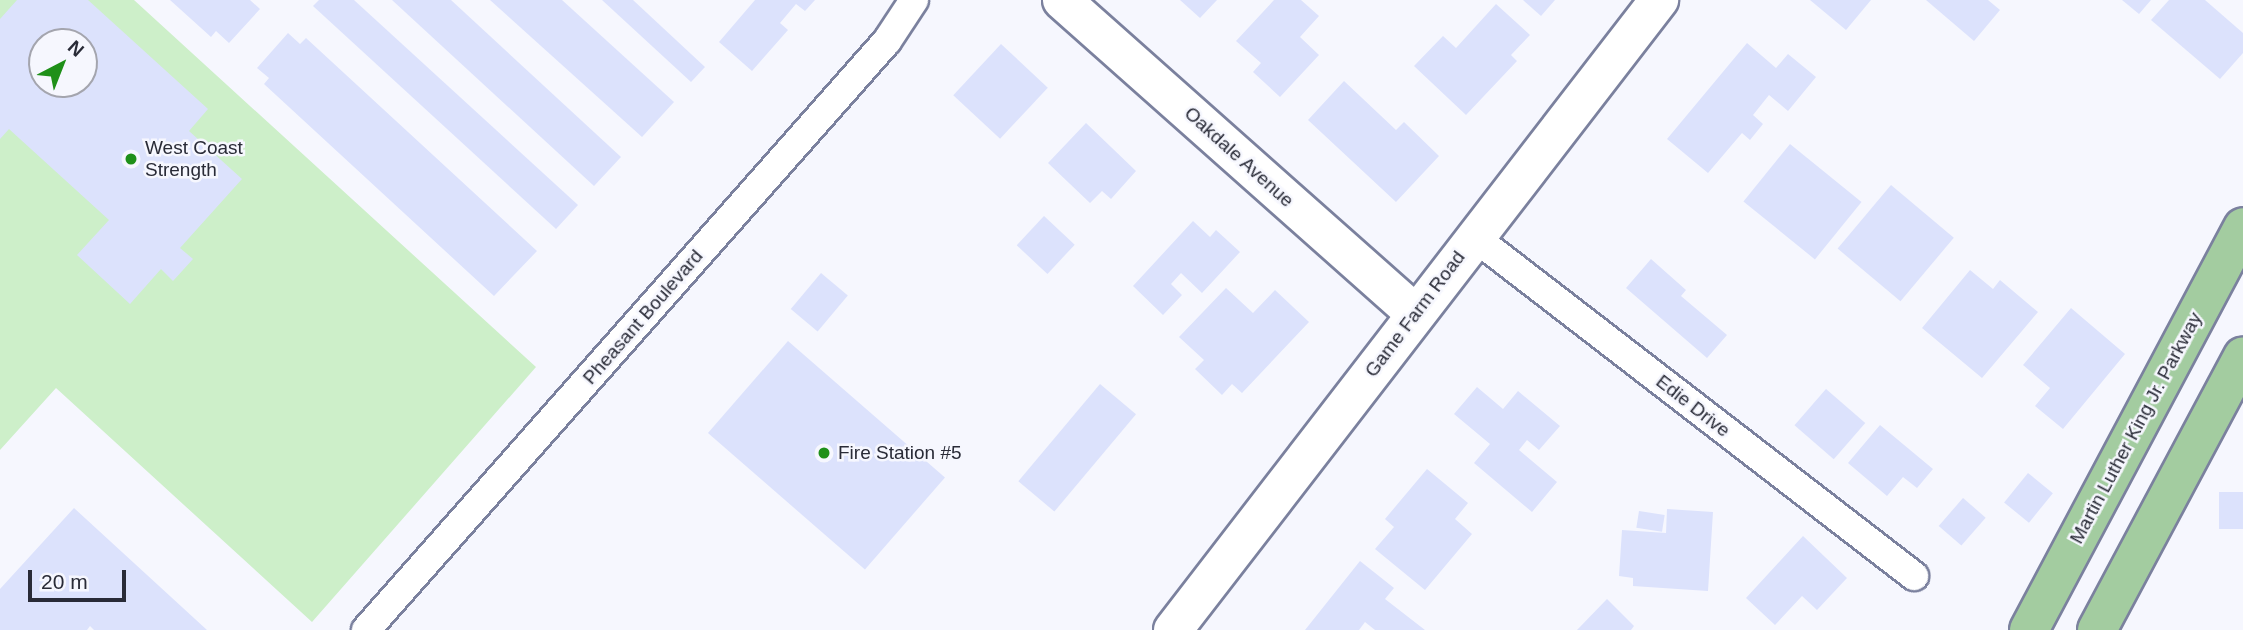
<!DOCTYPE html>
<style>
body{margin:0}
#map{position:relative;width:2243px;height:630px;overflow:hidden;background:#f6f7fe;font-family:Arial,sans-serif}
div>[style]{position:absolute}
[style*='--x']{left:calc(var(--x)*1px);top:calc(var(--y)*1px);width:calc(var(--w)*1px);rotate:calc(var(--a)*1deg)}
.green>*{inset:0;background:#cdefc9}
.building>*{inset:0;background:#dce2fc;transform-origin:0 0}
.roads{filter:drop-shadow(2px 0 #7b819e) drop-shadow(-2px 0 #7b819e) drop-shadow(0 2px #7b819e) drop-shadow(0 -2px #7b819e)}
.street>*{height:28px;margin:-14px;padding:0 14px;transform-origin:14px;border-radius:14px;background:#fff}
.secondary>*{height:38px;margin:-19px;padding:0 19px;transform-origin:19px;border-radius:19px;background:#fff}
.primary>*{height:38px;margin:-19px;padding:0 19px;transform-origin:19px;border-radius:19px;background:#a3cca0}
.dots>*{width:19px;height:19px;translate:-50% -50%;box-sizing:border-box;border:4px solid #f6f7fe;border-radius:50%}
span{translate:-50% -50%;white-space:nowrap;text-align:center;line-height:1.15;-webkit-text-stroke:5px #f6f7fe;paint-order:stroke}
.poi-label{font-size:19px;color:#292b37}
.left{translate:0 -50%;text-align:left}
.street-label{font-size:19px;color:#292b37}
.north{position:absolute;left:28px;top:28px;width:70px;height:70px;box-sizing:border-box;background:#f6f7fe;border:2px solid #a4a5ae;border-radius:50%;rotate:42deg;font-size:19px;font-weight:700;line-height:28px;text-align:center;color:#292b37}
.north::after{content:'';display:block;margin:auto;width:24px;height:32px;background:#1f9019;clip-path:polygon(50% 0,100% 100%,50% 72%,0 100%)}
.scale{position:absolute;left:28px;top:570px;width:98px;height:32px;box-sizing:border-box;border:4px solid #292b37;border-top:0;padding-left:9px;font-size:21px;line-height:24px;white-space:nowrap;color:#292b37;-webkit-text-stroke:5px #f6f7fe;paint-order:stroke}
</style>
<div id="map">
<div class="green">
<i style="clip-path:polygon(evenodd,0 0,134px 0,536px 367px,312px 622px,56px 388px,0 450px,0 0,42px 42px,84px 42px,84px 84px,42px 84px,42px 42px)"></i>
</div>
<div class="building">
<i style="clip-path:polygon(evenodd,17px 0,88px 0,208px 109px,189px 131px,242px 179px,180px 248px,193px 259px,173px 281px,161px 269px,130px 304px,77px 255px,109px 220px,9px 129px,0 139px,0 19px,17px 0,42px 42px,84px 42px,84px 84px,42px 84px,42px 42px)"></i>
<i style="clip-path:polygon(170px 0,250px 0,260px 9px,229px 43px,216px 31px,211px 37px)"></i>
<i style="clip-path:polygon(319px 0,354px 0,578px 205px,556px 229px,313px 6px)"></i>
<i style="clip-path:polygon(392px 0,451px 0,621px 157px,594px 186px)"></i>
<i style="clip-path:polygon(490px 0,562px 0,674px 102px,642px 137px)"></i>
<i style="clip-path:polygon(602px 0,633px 0,705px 67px,691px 82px)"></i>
<i style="clip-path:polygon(755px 0,815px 0,805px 11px,796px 4px,780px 23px,788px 30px,752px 71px,719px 42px)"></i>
<i style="clip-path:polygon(1180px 0,1217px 0,1200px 18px)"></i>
<i style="clip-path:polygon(1274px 0,1301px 0,1319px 16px,1300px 37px,1319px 55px,1280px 97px,1253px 72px,1261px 63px,1236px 41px)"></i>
<i style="clip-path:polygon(1523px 0,1555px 0,1541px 16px)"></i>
<i style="clip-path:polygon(1810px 0,1871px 0,1846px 30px)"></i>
<i style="clip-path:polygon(1926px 0,1988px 0,2000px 10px,1974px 41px)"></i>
<i style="clip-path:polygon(2122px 0,2151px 0,2139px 14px)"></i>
<i style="clip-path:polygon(2169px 0,2205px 0,2243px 33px,2243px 53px,2220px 79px,2151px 20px)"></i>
<i style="clip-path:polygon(1496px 4px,1530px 35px,1511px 55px,1517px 61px,1466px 115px,1414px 66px,1443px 36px,1456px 48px)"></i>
<i style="clip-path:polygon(288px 33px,300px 44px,306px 38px,537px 251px,494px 296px,264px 84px,269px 78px,257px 68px)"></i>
<i style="clip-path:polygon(1747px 43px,1776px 68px,1788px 54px,1816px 77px,1788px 111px,1769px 95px,1753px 115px,1763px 124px,1750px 140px,1742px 133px,1708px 173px,1667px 139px)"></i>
<i style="left:1001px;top:44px;width:64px;height:70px;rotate:43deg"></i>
<i style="clip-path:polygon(1344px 81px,1396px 130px,1404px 122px,1439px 156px,1396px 202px,1308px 120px)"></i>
<i style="clip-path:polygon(1086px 123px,1136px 171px,1111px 199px,1102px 191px,1090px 203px,1048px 163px)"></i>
<i style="left:1790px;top:144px;width:92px;height:74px;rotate:39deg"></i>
<i style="left:1891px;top:185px;width:82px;height:83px;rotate:40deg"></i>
<i style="left:1044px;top:216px;width:42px;height:40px;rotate:43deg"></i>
<i style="clip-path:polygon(1193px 221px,1210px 237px,1216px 230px,1240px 252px,1202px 293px,1181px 273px,1171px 284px,1182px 295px,1163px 315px,1133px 286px)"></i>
<i style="clip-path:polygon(1651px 259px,1686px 290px,1681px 296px,1727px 335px,1707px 358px,1626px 288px)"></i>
<i style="clip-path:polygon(1970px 270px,1993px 289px,2000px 280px,2038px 312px,1982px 378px,1922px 328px)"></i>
<i style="left:821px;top:273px;width:35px;height:47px;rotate:40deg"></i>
<i style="clip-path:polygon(1226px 288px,1253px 313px,1275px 290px,1309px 322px,1242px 393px,1232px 384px,1222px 395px,1195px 369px,1204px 360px,1179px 337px)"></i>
<i style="clip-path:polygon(2071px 308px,2125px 354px,2063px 429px,2035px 406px,2050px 388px,2023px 365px)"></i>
<i style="left:788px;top:341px;width:208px;height:122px;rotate:41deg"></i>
<i style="left:1100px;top:384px;width:47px;height:127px;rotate:40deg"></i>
<i style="clip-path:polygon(1477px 387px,1503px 409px,1518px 391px,1560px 426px,1539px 450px,1527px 440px,1519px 450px,1557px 482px,1532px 512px,1474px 463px,1490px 444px,1454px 414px)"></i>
<i style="left:1826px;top:389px;width:52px;height:48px;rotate:41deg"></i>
<i style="clip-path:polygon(1880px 425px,1933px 469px,1917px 488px,1903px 477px,1887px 496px,1848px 463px)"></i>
<i style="clip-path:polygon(1427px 469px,1468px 503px,1455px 519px,1472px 534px,1425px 590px,1375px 549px,1394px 527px,1385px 519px)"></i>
<i style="left:2028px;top:473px;width:32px;height:38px;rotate:39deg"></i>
<i style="left:2219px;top:492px;width:24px;height:37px"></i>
<i style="left:1963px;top:498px;width:30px;height:37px;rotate:41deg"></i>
<i style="clip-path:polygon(74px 508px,207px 630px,94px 630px,90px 626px,87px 630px,0 630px,0 589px)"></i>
<i style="clip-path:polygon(1667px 509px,1713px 512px,1708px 591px,1633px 586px,1633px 578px,1619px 576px,1622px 530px,1666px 533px)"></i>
<i style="left:1639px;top:511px;width:26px;height:17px;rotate:9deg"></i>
<i style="clip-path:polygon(1803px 536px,1847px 578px,1817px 610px,1802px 596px,1775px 625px,1746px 598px)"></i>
<i style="clip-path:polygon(1360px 561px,1394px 588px,1385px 599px,1425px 630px,1375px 630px,1365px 622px,1359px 630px,1305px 630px)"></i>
<i style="clip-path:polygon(1607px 599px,1634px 626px,1631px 630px,1577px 630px)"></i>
</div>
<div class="roads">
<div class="street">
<i style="--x:1473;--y:236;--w:557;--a:37.63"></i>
<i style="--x:366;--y:630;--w:786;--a:-48.51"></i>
<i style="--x:887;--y:41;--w:49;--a:-56.6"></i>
</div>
<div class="secondary">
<i style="--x:1062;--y:0;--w:473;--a:41.6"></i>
<i style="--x:1173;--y:630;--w:796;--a:-52.35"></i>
</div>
<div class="primary">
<i style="--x:2029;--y:630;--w:456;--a:-62"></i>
<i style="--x:2097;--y:630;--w:310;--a:-61.9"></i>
</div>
</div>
<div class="dots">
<i style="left:131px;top:159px;background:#1f9019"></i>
<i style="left:824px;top:453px;background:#1f9019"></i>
</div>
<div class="poi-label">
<span class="left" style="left:145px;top:159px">West Coast<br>Strength</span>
<span class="left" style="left:838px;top:453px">Fire Station #5</span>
</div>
<div class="street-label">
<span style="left:1239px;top:157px;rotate:42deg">Oakdale Avenue</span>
<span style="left:1415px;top:314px;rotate:-53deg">Game Farm Road</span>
<span style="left:643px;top:317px;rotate:-49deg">Pheasant Boulevard</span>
<span style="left:1693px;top:406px;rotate:38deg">Edie Drive</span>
<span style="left:2136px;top:428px;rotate:-62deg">Martin Luther King Jr. Parkway</span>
</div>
<div class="north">N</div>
<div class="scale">20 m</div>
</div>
